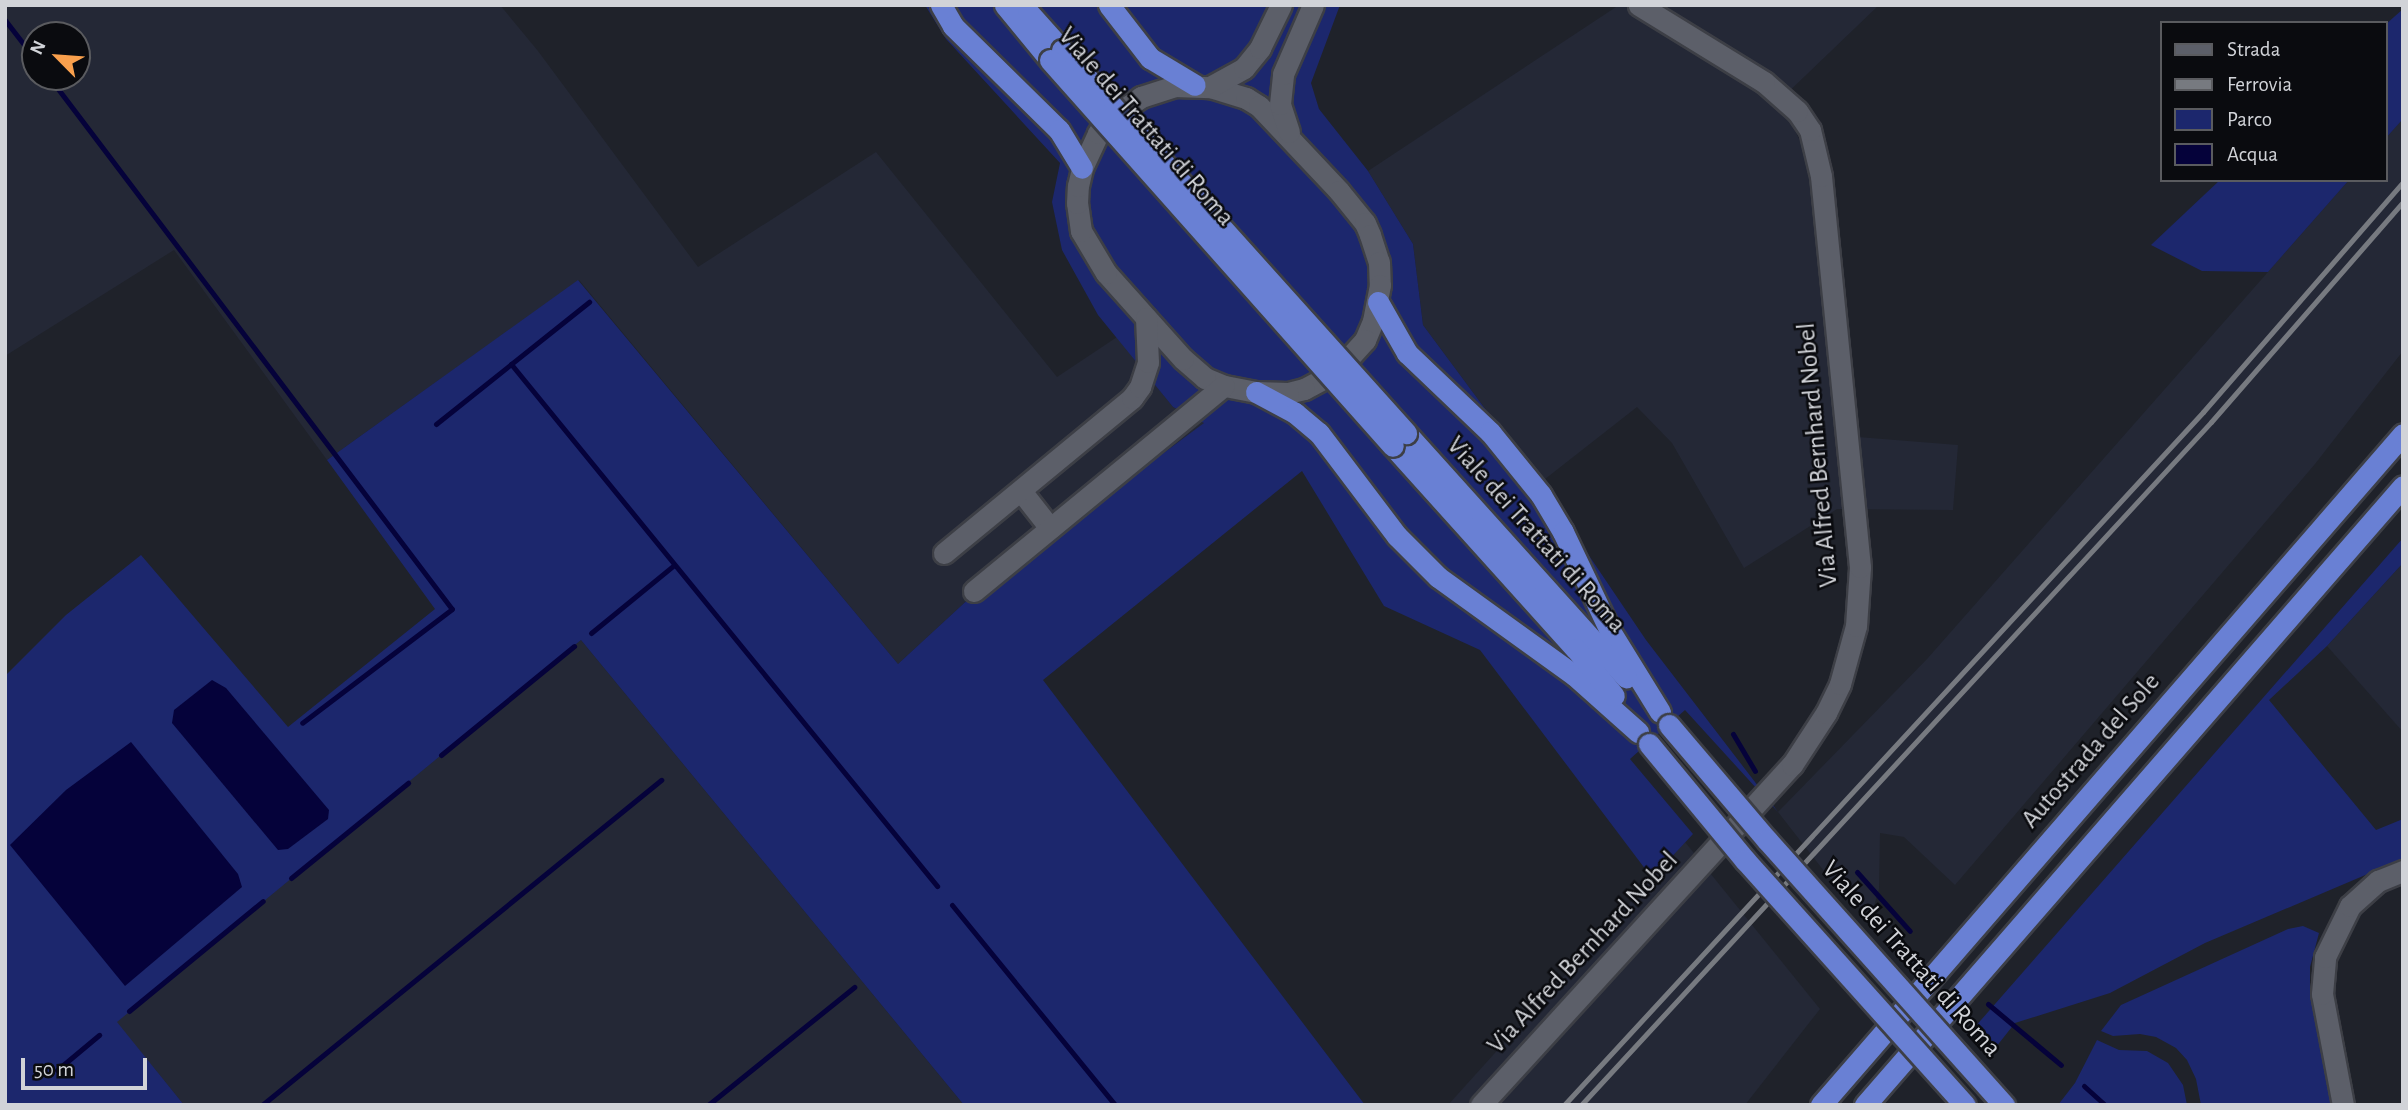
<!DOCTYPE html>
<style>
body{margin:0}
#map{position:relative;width:2408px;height:1110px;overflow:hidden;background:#1f222a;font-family:"Alegreya Sans",sans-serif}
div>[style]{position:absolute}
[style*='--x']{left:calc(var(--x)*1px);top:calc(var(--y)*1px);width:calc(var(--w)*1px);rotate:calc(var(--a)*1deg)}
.built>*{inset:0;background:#242836}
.green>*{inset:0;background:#1c276d}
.water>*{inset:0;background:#05023a}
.stream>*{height:5px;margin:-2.5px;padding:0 2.5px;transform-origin:2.5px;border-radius:2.5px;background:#05023a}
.roads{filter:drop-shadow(2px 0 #3d3f46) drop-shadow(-2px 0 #3d3f46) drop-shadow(0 2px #3d3f46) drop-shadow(0 -2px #3d3f46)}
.minor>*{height:21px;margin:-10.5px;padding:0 10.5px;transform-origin:10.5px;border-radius:10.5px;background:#5c5f69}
.highway>*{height:21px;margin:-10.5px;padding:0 10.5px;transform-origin:10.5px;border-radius:10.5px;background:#6980d4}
.rail>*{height:5px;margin:-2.5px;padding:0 2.5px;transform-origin:2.5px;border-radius:2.5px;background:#777a80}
.bridges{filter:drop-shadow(2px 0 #3d3f46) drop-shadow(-2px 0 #3d3f46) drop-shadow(0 2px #3d3f46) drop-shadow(0 -2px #3d3f46)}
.highway-bridge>*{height:21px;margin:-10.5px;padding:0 10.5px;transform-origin:10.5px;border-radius:10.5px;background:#6980d4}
span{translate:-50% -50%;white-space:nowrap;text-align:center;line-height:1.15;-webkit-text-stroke:5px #0a0b0f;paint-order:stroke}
.street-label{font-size:26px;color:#d1d3d8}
.frame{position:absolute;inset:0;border:7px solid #d1d3d8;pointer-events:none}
.legend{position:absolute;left:2160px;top:21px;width:228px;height:161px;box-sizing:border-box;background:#0a0b0f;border:2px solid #5a5b5f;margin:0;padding:9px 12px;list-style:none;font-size:21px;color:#d1d3d8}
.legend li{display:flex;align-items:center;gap:14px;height:35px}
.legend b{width:35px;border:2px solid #5a5b5f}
.north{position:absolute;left:21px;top:21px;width:70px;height:70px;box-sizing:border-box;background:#0a0b0f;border:2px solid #5a5b5f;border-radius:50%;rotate:295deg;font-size:19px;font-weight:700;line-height:28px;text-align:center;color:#d1d3d8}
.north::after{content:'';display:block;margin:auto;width:24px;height:32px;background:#f9a04d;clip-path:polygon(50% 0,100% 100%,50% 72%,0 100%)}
.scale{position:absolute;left:21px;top:1058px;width:126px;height:32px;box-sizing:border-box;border:4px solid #d1d3d8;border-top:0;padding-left:9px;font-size:21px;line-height:24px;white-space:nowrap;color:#d1d3d8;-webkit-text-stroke:5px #0a0b0f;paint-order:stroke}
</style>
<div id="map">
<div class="built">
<i style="clip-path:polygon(evenodd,5px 5px,500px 5px,538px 51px,698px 267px,876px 152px,1057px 377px,1117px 337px,1173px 407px,1205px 423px,974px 594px,898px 664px,579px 280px,327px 460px,174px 250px,5px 356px,5px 5px,35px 35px,77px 35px,77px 77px,35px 77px,35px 35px)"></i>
<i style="clip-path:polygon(1619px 5px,1879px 5px,1780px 100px,1804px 149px,1822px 214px,1839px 368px,1858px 437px,1958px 445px,1953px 510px,1837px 509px,1744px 568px,1672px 443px,1637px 407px,1540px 483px,1423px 325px,1413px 244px,1368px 171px)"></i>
<i style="clip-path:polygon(2403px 119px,2403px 351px,2315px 464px,1955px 885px,1904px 837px,1880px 833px,1879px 889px,1872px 913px,1845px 898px,1778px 812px,1927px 659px,2349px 180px,2385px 180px,2385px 139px)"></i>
<i style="clip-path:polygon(2403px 563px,2403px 732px,2327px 646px)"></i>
<i style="clip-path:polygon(581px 640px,964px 1105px,184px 1105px,116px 1022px)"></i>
<i style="clip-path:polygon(1685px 842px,1820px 1009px,1745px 1105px,1448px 1105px)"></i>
</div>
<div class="green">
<i style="clip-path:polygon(925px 5px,1340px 5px,1311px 83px,1319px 109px,1368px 171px,1413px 244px,1423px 325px,1540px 483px,1646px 640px,1778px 812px,1685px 710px,1630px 759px,1693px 834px,1652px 878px,1480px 650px,1384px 606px,1302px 471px,1043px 680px,1365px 1105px,964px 1105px,581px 640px,117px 1022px,184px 1105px,5px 1105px,5px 676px,66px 615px,141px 555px,288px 727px,435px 609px,327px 460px,578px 280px,898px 664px,974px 594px,1204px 423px,1173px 407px,1098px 315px,1062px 250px,1052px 202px,1060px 163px,946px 39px)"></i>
<i style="clip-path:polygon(2403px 9px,2403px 119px,2385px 139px,2385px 25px)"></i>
<i style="clip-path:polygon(2220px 180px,2349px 180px,2268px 272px,2202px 271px,2151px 245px)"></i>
<i style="clip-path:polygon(2403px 538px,2403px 563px,2327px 646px,2269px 700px,2376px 830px,2403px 819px,2403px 859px,2205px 943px,2110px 993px,2015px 1023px,1996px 1047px,1974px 1028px)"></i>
<i style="clip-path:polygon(2303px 926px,2319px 933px,2310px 967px,2310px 988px,2331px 1105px,2201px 1105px,2196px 1079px,2187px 1060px,2176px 1048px,2156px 1037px,2140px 1034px,2113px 1036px,2101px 1031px,2121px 1005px,2288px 929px)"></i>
<i style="clip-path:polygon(2097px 1040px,2119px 1050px,2147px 1051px,2168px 1063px,2183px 1085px,2187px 1105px,2058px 1105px,2075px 1083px)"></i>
</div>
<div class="water">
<i style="clip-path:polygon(212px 680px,226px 688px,329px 810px,328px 819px,288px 849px,278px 850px,172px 723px,174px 710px)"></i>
<i style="clip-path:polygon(131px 742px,238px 874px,242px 887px,125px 986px,10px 845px,66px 790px)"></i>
</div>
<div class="stream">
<i style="--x:5;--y:20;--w:49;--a:52.4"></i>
<i style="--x:49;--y:77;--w:667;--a:52.86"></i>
<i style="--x:452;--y:609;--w:188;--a:142.8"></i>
<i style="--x:511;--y:364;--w:674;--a:50.78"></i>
<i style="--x:436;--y:424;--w:196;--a:-38.6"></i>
<i style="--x:591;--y:633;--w:106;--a:-39.3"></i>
<i style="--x:1733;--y:734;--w:43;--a:59.3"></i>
<i style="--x:441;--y:755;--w:172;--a:-39.3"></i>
<i style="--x:1857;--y:872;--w:79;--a:48.1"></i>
<i style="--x:291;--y:878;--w:151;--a:-39.1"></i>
<i style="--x:952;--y:905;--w:258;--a:50.8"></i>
<i style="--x:1988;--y:1004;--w:95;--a:39.9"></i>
<i style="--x:129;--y:1011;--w:173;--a:-39.4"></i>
<i style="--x:57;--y:1070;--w:55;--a:-39.8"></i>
<i style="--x:2084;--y:1086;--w:28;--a:42"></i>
<i style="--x:262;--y:1105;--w:515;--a:-39.16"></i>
<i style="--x:708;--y:1105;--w:188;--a:-38.9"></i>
</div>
<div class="roads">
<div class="minor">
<i style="--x:1174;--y:86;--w:36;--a:2"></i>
<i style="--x:1210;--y:87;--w:38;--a:17"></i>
<i style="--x:1246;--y:98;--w:15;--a:32"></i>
<i style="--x:1259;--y:106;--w:117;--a:46.7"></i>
<i style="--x:1339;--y:191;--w:41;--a:50.9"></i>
<i style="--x:1365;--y:223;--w:13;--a:67"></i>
<i style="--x:1370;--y:235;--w:28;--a:72"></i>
<i style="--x:1379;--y:262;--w:23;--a:88"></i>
<i style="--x:1380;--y:285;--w:37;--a:101"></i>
<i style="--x:1373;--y:321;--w:21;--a:113"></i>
<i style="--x:1365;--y:340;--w:43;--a:132.2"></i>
<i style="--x:1336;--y:372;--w:36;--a:152"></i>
<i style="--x:1304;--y:389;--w:16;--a:166"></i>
<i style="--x:1288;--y:393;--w:32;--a:-178"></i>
<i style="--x:1256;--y:392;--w:33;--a:-169"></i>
<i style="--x:1224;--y:386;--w:21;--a:-157"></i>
<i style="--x:1205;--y:378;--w:29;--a:-139"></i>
<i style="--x:1183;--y:359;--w:115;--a:-131.8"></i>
<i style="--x:1106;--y:273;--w:49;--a:-120.8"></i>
<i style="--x:1081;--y:231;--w:28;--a:-98"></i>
<i style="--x:1077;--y:203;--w:17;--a:-87"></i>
<i style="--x:1078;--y:186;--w:18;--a:-77"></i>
<i style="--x:1082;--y:168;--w:38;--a:-65"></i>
<i style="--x:1098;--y:133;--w:20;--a:-49"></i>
<i style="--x:1111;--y:118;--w:37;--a:-35"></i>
<i style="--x:1141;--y:97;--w:35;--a:-18"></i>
<i style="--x:1210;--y:87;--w:39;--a:-29"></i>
<i style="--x:1244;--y:68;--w:26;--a:-51"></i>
<i style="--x:1260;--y:48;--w:48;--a:-64"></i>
<i style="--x:1289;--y:132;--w:29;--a:-108"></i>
<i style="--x:1280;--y:104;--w:30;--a:-84"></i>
<i style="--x:1283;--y:74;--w:75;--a:-66.5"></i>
<i style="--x:1021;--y:491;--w:47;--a:51.9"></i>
<i style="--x:944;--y:553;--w:244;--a:-39.5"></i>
<i style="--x:1132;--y:398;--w:14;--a:-54"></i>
<i style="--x:1140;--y:387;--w:26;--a:-72"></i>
<i style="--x:1148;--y:362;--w:44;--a:-92.6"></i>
<i style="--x:974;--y:591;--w:323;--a:-39.4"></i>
<i style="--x:1481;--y:1105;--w:461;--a:-47.6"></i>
<i style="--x:1792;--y:765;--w:62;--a:-56.8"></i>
<i style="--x:1826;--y:713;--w:32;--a:-64"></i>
<i style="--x:1840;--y:684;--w:60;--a:-74.6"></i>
<i style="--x:1856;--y:626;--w:59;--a:-86.1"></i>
<i style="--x:1860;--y:567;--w:393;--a:-95.7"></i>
<i style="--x:1821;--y:176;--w:47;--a:-103.4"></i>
<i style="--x:1810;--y:130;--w:23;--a:-124"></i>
<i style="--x:1797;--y:111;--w:44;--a:-138.7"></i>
<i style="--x:1764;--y:82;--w:147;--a:-148.4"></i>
<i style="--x:2343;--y:1105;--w:113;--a:-100.7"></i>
<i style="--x:2322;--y:994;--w:37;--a:-85"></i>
<i style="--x:2325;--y:957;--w:57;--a:-63.9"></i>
<i style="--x:2350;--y:906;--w:38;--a:-42"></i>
<i style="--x:2378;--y:881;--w:27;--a:-22"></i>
</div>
<div class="highway">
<i style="--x:941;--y:5;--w:24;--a:60"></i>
<i style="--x:953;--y:26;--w:148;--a:44.5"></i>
<i style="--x:1059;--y:130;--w:44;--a:58.8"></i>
<i style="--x:1005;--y:5;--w:71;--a:50.7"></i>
<i style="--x:1109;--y:5;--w:67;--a:52.3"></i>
<i style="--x:1150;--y:58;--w:52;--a:31"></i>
<i style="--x:1028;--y:12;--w:51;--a:48.2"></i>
<i style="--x:1378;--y:302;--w:59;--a:60.4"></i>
<i style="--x:1407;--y:353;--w:115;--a:43.6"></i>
<i style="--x:1490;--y:432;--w:81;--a:51"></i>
<i style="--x:1541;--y:495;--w:43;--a:59.3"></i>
<i style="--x:1563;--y:532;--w:110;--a:64.6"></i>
<i style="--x:1610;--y:631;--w:95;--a:58.3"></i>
<i style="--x:1256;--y:392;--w:44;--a:28.3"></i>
<i style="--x:1295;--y:413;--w:31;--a:40"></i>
<i style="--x:1319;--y:433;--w:129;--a:52.9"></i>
<i style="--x:1397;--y:536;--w:58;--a:45"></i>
<i style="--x:1438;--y:577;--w:168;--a:35.8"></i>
<i style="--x:1574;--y:675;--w:86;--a:41.7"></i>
<i style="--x:1406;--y:433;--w:329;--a:48"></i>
<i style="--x:1393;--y:446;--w:273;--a:48"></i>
<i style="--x:1576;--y:649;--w:60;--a:51"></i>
<i style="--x:1821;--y:1105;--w:888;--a:-49.06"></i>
<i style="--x:1865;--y:1105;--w:820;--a:-49"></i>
</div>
</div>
<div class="rail">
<i style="--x:1564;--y:1105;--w:943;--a:-47.32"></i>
<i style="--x:2203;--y:412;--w:305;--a:-49"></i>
<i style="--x:1581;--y:1105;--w:929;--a:-47.31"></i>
<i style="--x:2211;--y:422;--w:292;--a:-48.9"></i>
</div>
<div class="bridges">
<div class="highway-bridge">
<i style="--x:1062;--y:50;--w:515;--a:48.07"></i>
<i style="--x:1050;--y:60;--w:516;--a:48.38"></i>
<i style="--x:1669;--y:725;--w:151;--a:49.6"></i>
<i style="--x:1767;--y:840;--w:356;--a:48.2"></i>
<i style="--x:1649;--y:744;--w:151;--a:50.4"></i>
<i style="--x:1745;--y:860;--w:329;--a:48.1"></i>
</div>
</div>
<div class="street-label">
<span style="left:1146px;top:127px;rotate:49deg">Viale dei Trattati di Roma</span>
<span style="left:1818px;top:455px;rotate:-95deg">Via Alfred Bernhard Nobel</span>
<span style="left:1536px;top:535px;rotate:48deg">Viale dei Trattati di Roma</span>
<span style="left:2091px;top:751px;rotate:-49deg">Autostrada del Sole</span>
<span style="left:1583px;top:953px;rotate:-47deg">Via Alfred Bernhard Nobel</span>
<span style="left:1911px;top:959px;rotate:48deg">Viale dei Trattati di Roma</span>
</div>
<div class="frame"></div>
<ul class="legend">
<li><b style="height:9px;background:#5c5f69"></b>Strada</li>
<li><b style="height:9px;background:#777a80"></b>Ferrovia</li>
<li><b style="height:19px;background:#1c276d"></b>Parco</li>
<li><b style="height:19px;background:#05023a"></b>Acqua</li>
</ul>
<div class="north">N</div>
<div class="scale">50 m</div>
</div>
